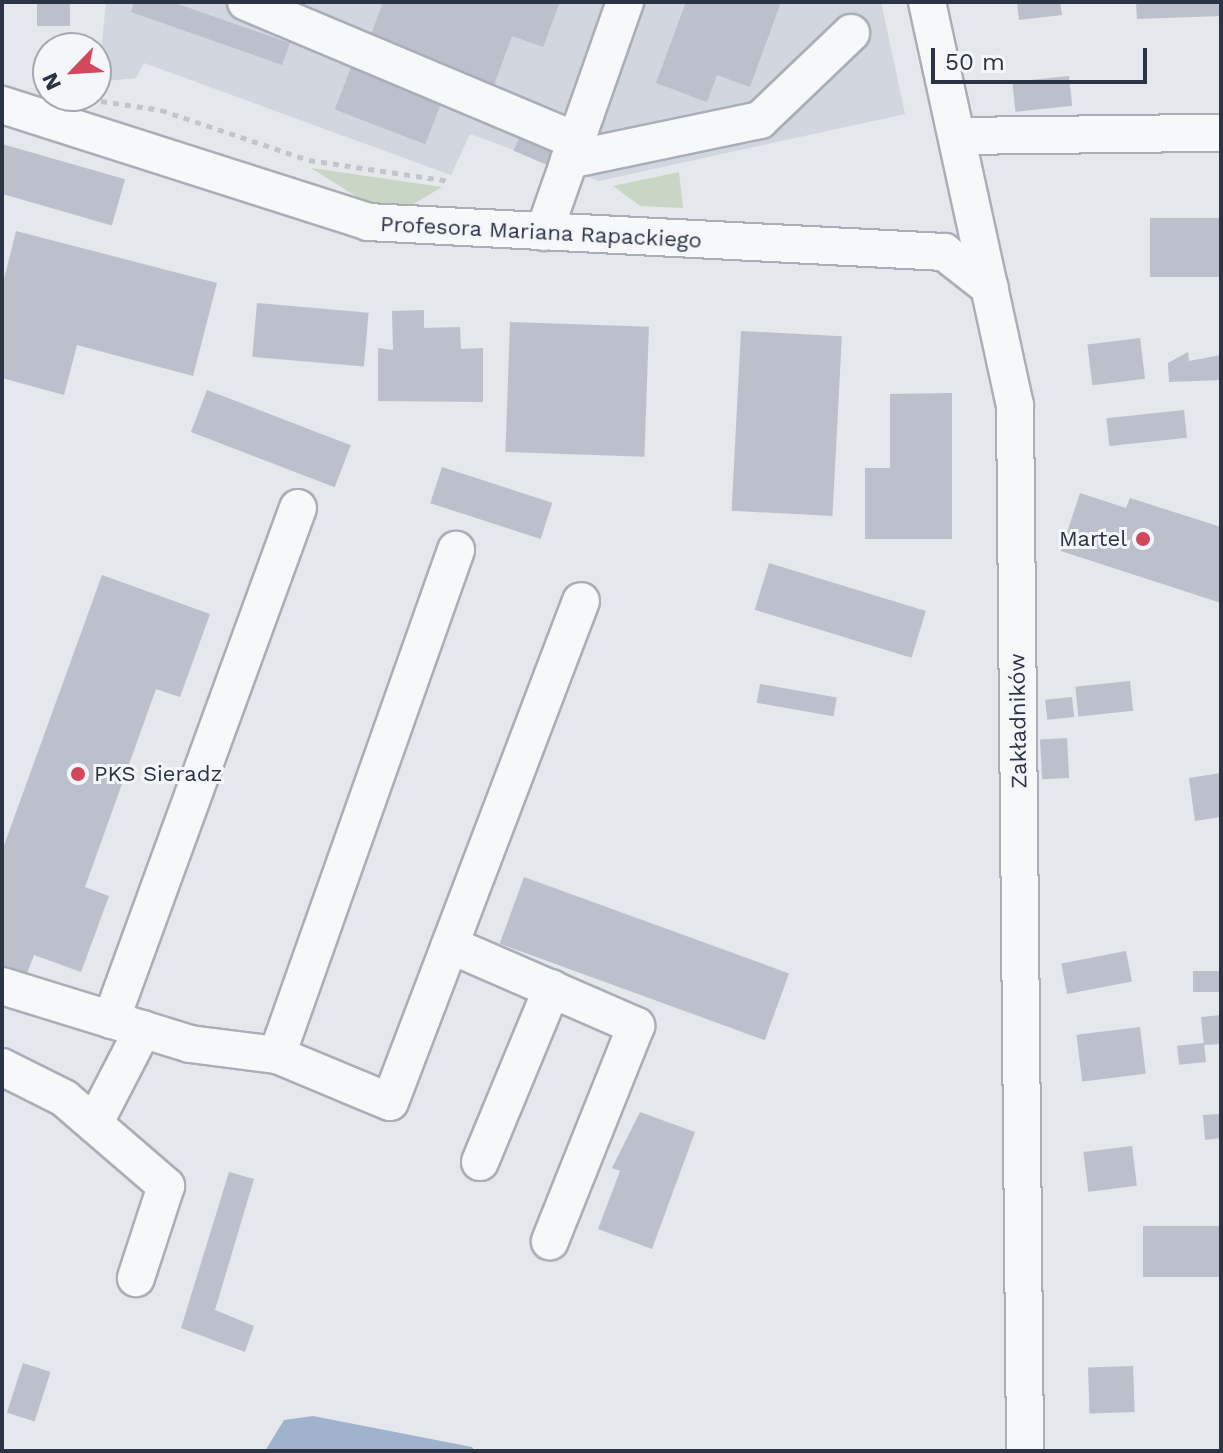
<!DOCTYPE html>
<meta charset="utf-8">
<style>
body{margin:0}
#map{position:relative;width:1223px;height:1453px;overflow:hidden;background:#e4e7ec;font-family:"Work Sans",sans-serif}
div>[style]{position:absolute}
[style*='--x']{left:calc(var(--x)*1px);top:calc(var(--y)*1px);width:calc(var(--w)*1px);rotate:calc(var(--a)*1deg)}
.built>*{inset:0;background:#d2d6de}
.green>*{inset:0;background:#c9d6c5}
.water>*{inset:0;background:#9fb4cc}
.building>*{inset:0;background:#bbc0ca;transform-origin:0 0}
.path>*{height:5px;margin-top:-2.5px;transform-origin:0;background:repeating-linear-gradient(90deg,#c2c5cb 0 6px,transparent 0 12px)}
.roads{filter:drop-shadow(2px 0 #a9aeb7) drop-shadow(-2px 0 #a9aeb7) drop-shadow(0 2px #a9aeb7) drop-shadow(0 -2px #a9aeb7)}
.minor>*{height:36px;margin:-18px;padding:0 18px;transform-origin:18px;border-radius:18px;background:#f7f8fa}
.dots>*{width:22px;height:22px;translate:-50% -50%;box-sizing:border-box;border:4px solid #f4f6f9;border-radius:50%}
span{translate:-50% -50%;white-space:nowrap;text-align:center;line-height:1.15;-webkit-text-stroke:6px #f4f6f9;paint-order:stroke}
.street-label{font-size:22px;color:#2b3445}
.poi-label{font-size:22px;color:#2b3445}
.right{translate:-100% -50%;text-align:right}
.left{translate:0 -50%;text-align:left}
.frame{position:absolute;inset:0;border:4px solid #2b3445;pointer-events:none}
.north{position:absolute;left:32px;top:32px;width:80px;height:80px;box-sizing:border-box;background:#f4f6f9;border:2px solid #a4a8b1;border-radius:50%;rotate:245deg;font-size:22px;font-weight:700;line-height:32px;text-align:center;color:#2b3445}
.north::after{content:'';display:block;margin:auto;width:28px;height:36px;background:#d1495b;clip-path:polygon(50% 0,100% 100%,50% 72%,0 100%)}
.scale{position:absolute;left:931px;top:48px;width:216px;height:36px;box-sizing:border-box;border:4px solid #2b3445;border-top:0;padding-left:10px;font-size:24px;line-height:28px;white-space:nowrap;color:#2b3445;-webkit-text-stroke:6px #f4f6f9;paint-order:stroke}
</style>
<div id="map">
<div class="built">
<i style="clip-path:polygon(106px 2px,881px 2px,905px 114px,599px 181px,470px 134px,451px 175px,144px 63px,136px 78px,98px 82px)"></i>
</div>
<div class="green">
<i style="clip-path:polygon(311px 168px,442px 187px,405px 209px,370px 205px)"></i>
<i style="clip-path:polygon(679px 172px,683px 208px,640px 206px,613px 186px)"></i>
</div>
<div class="water">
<i style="clip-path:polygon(313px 1416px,472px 1447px,475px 1451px,265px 1451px,284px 1420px)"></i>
</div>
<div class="building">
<i style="left:37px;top:2px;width:33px;height:24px"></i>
<i style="clip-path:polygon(134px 2px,172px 2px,290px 43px,282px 65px,131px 12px)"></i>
<i style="clip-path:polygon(383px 2px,560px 2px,543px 47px,512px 36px,494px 85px,369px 40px)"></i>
<i style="clip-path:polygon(686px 2px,781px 2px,750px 87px,717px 75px,707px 102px,656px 83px)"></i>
<i style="clip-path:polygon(1017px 2px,1060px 2px,1062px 15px,1019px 20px)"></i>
<i style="clip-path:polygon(1136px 2px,1221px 2px,1221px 16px,1137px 19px)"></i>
<i style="left:353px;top:62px;width:97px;height:51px;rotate:21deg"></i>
<i style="left:1069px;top:76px;width:30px;height:57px;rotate:84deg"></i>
<i style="left:525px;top:124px;width:36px;height:29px;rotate:23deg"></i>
<i style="left:2px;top:144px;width:128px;height:48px;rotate:16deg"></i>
<i style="left:1221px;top:218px;width:59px;height:71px;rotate:90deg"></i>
<i style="clip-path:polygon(16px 231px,217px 283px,193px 376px,77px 345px,64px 395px,2px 378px,2px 287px)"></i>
<i style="left:257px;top:303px;width:112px;height:54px;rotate:5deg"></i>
<i style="clip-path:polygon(424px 310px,424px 328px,460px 327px,461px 349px,483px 348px,483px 402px,378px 401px,378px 348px,393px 350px,392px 311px)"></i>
<i style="left:510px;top:322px;width:139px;height:130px;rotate:2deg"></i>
<i style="left:741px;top:331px;width:101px;height:180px;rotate:3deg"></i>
<i style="left:1140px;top:338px;width:41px;height:53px;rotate:83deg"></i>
<i style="clip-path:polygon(1188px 352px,1189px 361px,1221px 355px,1221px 380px,1169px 382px,1168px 363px)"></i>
<i style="left:207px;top:390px;width:154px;height:45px;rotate:21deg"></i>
<i style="clip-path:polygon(952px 393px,952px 539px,865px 539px,865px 468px,890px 468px,890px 394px)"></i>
<i style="left:1184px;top:410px;width:28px;height:78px;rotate:84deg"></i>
<i style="left:442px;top:467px;width:116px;height:38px;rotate:18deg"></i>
<i style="clip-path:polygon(1080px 493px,1126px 508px,1130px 498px,1221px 527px,1221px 603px,1061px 551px)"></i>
<i style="left:769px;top:563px;width:164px;height:49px;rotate:17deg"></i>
<i style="clip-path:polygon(102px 575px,210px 614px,180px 697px,156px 689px,85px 887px,109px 896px,81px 972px,34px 955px,26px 976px,2px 967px,2px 851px)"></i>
<i style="left:1130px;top:681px;width:30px;height:55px;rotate:84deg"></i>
<i style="left:760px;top:684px;width:78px;height:19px;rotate:10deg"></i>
<i style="left:1072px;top:697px;width:20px;height:27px;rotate:84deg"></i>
<i style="left:1067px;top:738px;width:40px;height:27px;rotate:87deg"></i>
<i style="clip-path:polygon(1221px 773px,1221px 817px,1195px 821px,1189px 778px)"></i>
<i style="left:524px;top:877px;width:282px;height:71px;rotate:20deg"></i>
<i style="left:1126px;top:951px;width:31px;height:66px;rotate:79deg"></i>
<i style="left:1221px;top:971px;width:21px;height:28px;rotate:90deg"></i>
<i style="clip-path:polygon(1221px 1015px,1221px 1044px,1204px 1045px,1201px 1017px)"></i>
<i style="left:1140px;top:1027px;width:47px;height:64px;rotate:83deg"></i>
<i style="left:1204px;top:1043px;width:19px;height:27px;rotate:84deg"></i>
<i style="clip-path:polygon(640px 1112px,695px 1132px,652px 1249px,598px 1229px,620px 1171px,612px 1168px)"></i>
<i style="clip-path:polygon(1221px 1114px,1221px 1138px,1205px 1140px,1203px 1115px)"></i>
<i style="left:1132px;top:1146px;width:40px;height:49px;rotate:83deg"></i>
<i style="clip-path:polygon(229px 1172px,254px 1179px,215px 1310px,254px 1326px,245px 1352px,181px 1328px)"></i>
<i style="left:1221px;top:1226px;width:51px;height:78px;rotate:90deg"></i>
<i style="left:23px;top:1363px;width:29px;height:52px;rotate:18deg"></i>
<i style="left:1133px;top:1366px;width:46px;height:45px;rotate:88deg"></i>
</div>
<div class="path">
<i style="--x:101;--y:101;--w:61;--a:8.5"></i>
<i style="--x:161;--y:110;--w:156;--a:18.7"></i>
<i style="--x:309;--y:160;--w:142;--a:8.5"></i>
</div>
<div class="roads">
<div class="minor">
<i style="--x:246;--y:2;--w:358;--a:22.8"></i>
<i style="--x:927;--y:2;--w:412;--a:77.7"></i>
<i style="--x:1015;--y:405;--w:1046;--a:89.45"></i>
<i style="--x:2;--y:105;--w:384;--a:17.7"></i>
<i style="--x:368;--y:222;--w:577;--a:2.98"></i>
<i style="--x:944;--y:252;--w:58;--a:38"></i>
<i style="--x:957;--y:136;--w:264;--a:-0.7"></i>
<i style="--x:569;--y:160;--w:195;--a:-11.8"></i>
<i style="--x:760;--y:120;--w:126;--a:-43.7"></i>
<i style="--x:544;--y:232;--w:244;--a:-70.6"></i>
<i style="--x:450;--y:945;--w:203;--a:23.5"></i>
<i style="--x:636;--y:1026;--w:232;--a:111.8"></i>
<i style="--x:2;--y:986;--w:197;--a:17.1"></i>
<i style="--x:190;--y:1044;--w:88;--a:7.2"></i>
<i style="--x:277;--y:1055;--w:536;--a:-70.48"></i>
<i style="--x:111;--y:1020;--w:545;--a:-69.94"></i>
<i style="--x:277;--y:1055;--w:122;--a:22.6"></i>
<i style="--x:390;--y:1102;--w:536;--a:-69.13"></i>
<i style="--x:2;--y:1067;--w:69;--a:26.6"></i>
<i style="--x:64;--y:1098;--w:135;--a:40.8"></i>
<i style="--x:166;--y:1186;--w:97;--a:108.1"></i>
<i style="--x:94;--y:1124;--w:107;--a:-62.7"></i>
<i style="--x:480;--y:1162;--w:188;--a:-67.5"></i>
</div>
</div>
<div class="dots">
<i style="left:1143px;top:539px;background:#d1495b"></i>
<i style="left:78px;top:774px;background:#d1495b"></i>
</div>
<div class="street-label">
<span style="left:541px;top:232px;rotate:3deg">Profesora Mariana Rapackiego</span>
<span style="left:1018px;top:721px;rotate:-91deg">Zakładników</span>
</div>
<div class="poi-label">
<span class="right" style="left:1127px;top:539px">Martel</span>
<span class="left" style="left:94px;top:774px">PKS Sieradz</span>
</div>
<div class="frame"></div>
<div class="north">N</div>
<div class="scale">50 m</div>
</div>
